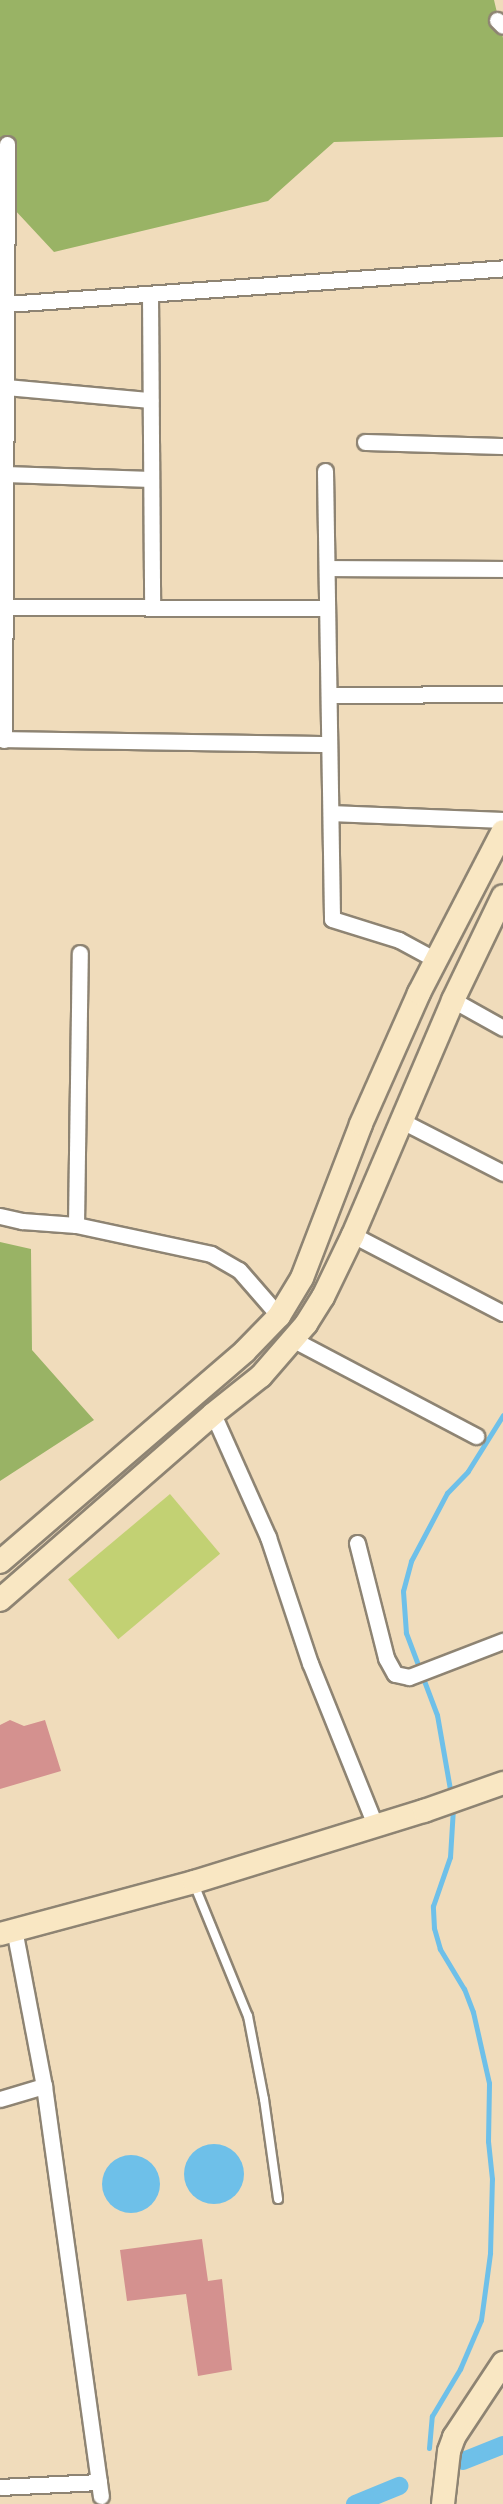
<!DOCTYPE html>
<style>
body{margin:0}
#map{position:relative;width:503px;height:2504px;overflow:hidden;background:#f0dcbb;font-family:Cardo,serif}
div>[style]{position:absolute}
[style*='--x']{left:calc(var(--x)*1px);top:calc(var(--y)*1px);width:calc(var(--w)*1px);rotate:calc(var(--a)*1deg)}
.green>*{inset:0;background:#c2d173;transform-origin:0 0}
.forest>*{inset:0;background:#99b365}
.water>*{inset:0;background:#6ec0e9}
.round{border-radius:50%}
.stream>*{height:5px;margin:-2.5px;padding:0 2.5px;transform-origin:2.5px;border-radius:2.5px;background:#6ec0e9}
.canal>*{height:18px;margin:-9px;padding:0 9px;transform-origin:9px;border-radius:9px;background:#6ec0e9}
.building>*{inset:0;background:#d4918f}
.roads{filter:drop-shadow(2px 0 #8e8473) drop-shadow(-2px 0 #8e8473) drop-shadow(0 2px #8e8473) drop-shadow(0 -2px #8e8473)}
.service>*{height:8px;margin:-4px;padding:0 4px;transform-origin:4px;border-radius:4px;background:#fff}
.minor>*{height:15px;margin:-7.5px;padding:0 7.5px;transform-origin:7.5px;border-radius:7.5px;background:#fff}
.secondary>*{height:22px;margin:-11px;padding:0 11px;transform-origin:11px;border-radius:11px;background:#f9e7c3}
span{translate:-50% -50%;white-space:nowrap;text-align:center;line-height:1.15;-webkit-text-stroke:6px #fff;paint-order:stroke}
</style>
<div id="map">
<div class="green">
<i style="left:170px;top:1494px;width:78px;height:133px;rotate:50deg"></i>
</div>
<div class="forest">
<i style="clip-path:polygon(0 0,494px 0,503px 38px,503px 137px,334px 142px,268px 201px,54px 252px,0 194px)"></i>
<i style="clip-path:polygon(0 1242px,31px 1249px,32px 1350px,94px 1420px,0 1481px)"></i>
</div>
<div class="water">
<i class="round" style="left:184px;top:2144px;width:60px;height:60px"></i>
<i class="round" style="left:102px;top:2155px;width:58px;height:58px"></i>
</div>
<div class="stream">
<i style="--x:451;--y:1795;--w:81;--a:-99.9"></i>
<i style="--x:437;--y:1715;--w:88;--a:-110.7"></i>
<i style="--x:406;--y:1633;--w:42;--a:-94.1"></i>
<i style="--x:403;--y:1591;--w:31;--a:-75"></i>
<i style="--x:411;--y:1561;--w:77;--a:-62.1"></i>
<i style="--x:447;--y:1493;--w:30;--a:-46"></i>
<i style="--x:468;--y:1471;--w:66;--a:-58"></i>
<i style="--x:429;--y:2448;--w:32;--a:-85"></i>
<i style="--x:432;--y:2416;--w:55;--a:-59.2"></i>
<i style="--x:460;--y:2369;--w:53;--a:-66.8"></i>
<i style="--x:481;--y:2320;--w:68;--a:-82.3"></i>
<i style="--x:490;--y:2253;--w:74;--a:-88.5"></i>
<i style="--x:492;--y:2179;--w:38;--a:-96"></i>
<i style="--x:488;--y:2141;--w:58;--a:-89"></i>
<i style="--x:489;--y:2083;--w:73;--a:-102.7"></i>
<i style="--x:473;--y:2012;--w:25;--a:-111"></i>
<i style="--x:464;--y:1989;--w:47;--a:-121"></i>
<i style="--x:440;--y:1949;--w:22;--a:-106"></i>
<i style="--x:434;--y:1928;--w:22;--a:-93"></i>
<i style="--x:433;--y:1906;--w:52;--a:-70.9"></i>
<i style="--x:450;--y:1857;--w:49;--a:-86.5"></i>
</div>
<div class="canal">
<i style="--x:463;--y:2461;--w:43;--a:-21.8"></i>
<i style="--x:355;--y:2504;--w:48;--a:-22.2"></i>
</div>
<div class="building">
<i style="clip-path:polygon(10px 1720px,24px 1726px,45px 1720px,61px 1771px,0 1789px,0 1725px)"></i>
<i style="clip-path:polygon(202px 2239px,208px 2281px,222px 2279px,232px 2370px,198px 2376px,186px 2294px,127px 2301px,120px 2250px)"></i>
</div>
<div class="roads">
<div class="service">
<i style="--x:194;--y:1884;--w:143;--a:67.8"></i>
<i style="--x:248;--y:2016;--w:85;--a:79.1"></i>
<i style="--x:264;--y:2099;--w:101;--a:82"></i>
</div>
<div class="minor">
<i style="--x:497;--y:20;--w:8;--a:45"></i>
<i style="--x:150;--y:294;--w:313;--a:89.6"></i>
<i style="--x:6;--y:304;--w:498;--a:-4.1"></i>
<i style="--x:6;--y:387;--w:145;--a:5.2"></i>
<i style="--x:365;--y:442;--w:138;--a:1.7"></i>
<i style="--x:325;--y:471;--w:448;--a:89.1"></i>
<i style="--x:332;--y:919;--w:70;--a:17.4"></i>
<i style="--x:399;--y:940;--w:42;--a:28.4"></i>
<i style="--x:5;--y:474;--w:146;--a:2"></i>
<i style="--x:327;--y:568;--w:176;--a:0.3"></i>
<i style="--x:0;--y:607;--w:327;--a:0.2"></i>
<i style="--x:329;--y:695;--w:174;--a:-0.3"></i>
<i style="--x:0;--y:739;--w:329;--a:0.9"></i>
<i style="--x:4;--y:740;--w:596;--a:-89.71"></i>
<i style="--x:331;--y:813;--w:172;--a:2.3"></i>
<i style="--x:453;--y:1000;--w:57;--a:29.2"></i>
<i style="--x:400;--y:1120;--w:116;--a:27.2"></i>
<i style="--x:0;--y:1216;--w:23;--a:13"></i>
<i style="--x:22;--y:1221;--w:54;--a:4.2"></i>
<i style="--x:76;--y:1225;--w:138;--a:12.1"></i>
<i style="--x:211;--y:1254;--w:32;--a:30"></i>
<i style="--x:239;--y:1270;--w:61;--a:49"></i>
<i style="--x:76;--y:1225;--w:272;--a:-89.2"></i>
<i style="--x:353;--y:1235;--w:169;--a:27.5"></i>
<i style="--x:294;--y:1340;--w:206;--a:27.8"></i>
<i style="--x:213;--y:1414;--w:135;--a:65.9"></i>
<i style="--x:268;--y:1537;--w:133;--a:71.6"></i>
<i style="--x:310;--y:1663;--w:175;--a:68.1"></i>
<i style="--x:357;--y:1543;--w:119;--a:75.8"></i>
<i style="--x:386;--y:1658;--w:18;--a:61"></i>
<i style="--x:395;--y:1674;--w:14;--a:12"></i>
<i style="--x:409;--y:1677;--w:101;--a:-21"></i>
<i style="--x:14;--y:1929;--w:160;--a:79.2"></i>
<i style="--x:44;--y:2086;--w:414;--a:82.1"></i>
<i style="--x:0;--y:2099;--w:46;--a:-16.5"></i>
<i style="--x:0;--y:2487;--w:99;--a:-2.9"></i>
</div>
<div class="secondary">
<i style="--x:0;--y:1562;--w:323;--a:-40.7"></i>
<i style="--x:245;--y:1351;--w:49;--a:-45.8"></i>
<i style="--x:279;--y:1316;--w:44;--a:-58.8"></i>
<i style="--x:302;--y:1278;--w:165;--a:-69"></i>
<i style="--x:361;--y:1124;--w:143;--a:-66.1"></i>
<i style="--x:419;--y:993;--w:182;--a:-62.6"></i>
<i style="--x:0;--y:1600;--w:283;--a:-41.1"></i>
<i style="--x:213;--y:1414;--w:61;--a:-38.4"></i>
<i style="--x:261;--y:1376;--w:69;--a:-49.1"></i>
<i style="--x:306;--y:1324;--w:32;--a:-58"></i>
<i style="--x:323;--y:1297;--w:69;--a:-64.2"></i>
<i style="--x:353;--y:1235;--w:255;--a:-66.9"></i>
<i style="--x:453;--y:1000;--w:115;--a:-64.3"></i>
<i style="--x:0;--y:1934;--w:201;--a:-15"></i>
<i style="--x:194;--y:1882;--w:241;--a:-17.2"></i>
<i style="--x:424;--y:1811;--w:84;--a:-19.5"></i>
<i style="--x:443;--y:2504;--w:53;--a:-83.5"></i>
<i style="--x:449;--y:2451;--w:15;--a:-70"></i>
<i style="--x:454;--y:2437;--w:89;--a:-56.5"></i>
</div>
</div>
</div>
